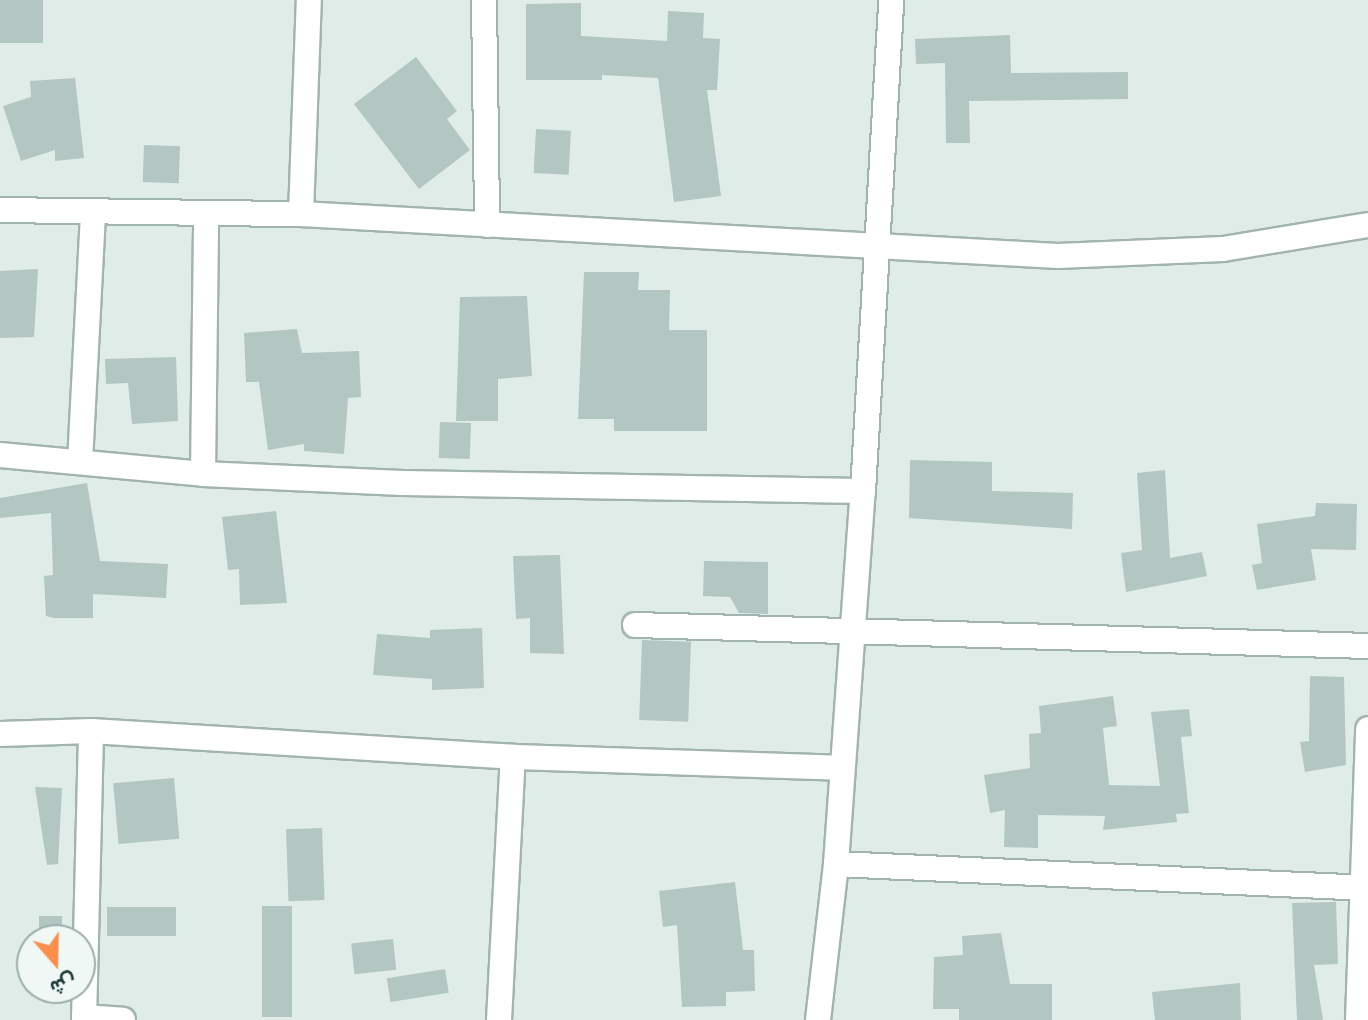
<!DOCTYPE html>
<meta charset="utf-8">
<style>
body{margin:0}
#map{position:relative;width:1368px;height:1020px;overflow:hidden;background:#dfece8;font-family:Roboto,Vazirmatn,sans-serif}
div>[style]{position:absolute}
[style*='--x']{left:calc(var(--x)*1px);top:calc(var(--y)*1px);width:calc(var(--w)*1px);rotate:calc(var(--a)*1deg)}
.building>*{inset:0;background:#b4c6c1;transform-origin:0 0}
.roads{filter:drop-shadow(2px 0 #a2b4b0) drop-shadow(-2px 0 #a2b4b0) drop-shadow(0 2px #a2b4b0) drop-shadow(0 -2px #a2b4b0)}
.minor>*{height:24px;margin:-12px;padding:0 12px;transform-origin:12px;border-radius:12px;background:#fff}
span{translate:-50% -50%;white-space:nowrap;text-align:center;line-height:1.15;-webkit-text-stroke:8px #eff8f5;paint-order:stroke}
.north{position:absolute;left:16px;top:924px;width:80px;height:80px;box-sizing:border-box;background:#eff8f5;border:2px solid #9cadaa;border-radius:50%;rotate:160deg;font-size:22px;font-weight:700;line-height:32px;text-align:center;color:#1f3d39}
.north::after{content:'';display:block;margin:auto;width:28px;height:36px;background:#fd8e4c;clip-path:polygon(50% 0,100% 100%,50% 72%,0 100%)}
</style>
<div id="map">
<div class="building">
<i style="left:0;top:0;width:43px;height:43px"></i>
<i style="clip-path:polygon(581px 3px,581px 36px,667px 41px,668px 11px,704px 13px,703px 38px,720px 39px,717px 90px,707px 90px,721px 196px,674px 202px,658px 78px,602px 75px,602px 80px,526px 80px,526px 4px)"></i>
<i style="clip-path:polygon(1010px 35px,1011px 73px,1128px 72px,1128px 99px,969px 101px,970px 143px,946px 143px,945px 63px,916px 64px,915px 39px)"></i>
<i style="clip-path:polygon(416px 57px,457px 111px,447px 119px,470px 150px,419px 189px,354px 104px)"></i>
<i style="clip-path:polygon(75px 78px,84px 158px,55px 161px,55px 150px,21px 161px,3px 106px,31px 97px,30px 81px)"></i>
<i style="left:536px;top:129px;width:35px;height:44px;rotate:3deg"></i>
<i style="left:144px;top:145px;width:36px;height:37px;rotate:2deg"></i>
<i style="clip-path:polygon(38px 269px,34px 337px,0 338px,0 271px)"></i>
<i style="clip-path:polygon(584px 272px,639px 272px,638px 290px,670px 290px,669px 330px,707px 330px,707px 431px,614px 431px,614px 419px,578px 419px)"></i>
<i style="clip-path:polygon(527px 296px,532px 376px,498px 379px,498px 421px,456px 421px,460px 297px)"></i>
<i style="clip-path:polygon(297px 329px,302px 353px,359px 351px,361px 397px,348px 398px,344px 454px,304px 451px,304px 444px,268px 450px,259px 382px,246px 382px,244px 333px)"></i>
<i style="clip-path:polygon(176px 357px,178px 421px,132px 424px,128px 383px,106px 384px,105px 359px)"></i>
<i style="left:440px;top:422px;width:31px;height:36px;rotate:2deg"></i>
<i style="clip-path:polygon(910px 460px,992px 462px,992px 491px,1073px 493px,1072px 529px,909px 518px)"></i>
<i style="clip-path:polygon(1165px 470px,1170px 558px,1202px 552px,1207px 576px,1126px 592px,1121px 553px,1142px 550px,1137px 473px)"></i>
<i style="clip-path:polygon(87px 483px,100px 561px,168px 564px,166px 598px,93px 594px,93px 618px,54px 618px,46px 616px,44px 576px,53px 575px,51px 513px,0 518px,0 498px)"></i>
<i style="clip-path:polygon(1316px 503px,1357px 504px,1356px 550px,1311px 549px,1316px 580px,1257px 590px,1252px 565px,1262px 563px,1257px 524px,1315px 516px)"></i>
<i style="clip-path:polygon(276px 511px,287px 603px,240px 605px,239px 569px,228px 570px,222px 517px)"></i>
<i style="clip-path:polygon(560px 555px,564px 654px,530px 653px,530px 618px,516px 619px,513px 556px)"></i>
<i style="clip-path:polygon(704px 561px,768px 562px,768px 614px,739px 613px,730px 597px,703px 596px)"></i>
<i style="clip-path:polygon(482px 628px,484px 688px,432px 690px,432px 679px,373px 675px,377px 634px,430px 638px,430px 630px)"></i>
<i style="left:642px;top:640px;width:49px;height:80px;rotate:2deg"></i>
<i style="clip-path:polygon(1310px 676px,1344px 677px,1346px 765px,1305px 772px,1300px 742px,1309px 741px)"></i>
<i style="clip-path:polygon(1113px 696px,1117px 726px,1103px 728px,1109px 785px,1160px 786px,1151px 712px,1189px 709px,1192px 736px,1181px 737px,1189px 813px,1176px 814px,1177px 822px,1103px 830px,1105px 816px,1038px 815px,1038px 848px,1004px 847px,1005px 810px,990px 813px,984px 775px,1030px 768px,1029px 734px,1041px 733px,1039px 706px)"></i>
<i style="left:174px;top:778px;width:61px;height:61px;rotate:85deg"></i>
<i style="clip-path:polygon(35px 787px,62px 788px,58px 864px,47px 865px)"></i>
<i style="left:322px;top:828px;width:72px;height:36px;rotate:88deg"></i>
<i style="clip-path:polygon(735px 882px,743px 950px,754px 950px,755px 991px,726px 992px,726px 1006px,682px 1007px,677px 925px,663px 927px,659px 891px)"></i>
<i style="clip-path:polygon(1336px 902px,1338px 964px,1314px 965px,1323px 1020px,1297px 1020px,1292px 903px)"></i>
<i style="left:262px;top:906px;width:30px;height:111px"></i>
<i style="left:107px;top:907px;width:69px;height:29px"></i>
<i style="left:39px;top:916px;width:23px;height:24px"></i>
<i style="clip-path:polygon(1001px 933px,1010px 984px,1052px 984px,1052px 1020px,959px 1020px,959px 1009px,933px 1009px,934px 957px,963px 955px,962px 936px)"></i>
<i style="left:393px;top:939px;width:31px;height:42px;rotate:84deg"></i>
<i style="left:445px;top:969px;width:24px;height:59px;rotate:81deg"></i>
<i style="clip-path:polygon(1240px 983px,1241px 1020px,1155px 1020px,1152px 992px)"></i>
</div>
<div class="roads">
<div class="minor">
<i style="--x:484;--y:0;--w:225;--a:89.2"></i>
<i style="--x:0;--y:210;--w:301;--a:0.8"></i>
<i style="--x:301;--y:214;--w:758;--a:3.18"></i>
<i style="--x:1058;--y:256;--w:165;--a:-2.4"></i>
<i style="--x:1223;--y:249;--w:147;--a:-9.4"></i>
<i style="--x:301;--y:214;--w:214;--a:-87.9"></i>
<i style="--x:0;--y:455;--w:204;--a:5.3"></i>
<i style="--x:203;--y:474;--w:199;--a:2.6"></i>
<i style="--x:402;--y:483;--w:461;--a:1"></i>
<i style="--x:80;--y:462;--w:250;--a:-87"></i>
<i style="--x:203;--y:474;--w:260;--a:-89.3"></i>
<i style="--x:635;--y:625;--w:733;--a:1.64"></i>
<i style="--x:0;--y:734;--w:91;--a:-1.9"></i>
<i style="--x:91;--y:731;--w:423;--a:3.5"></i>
<i style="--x:513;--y:757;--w:329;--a:1.9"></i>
<i style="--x:836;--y:864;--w:533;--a:2.58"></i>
<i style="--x:84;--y:1017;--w:39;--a:4"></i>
<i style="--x:84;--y:1020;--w:289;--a:-88.6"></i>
<i style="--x:499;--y:1020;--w:263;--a:-87"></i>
<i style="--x:818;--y:1020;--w:157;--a:-83.4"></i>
<i style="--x:836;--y:864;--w:374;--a:-85.9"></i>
<i style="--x:863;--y:491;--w:492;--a:-86.7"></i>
<i style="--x:1358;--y:1020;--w:291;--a:-88"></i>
</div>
</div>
<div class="north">ش</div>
</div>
